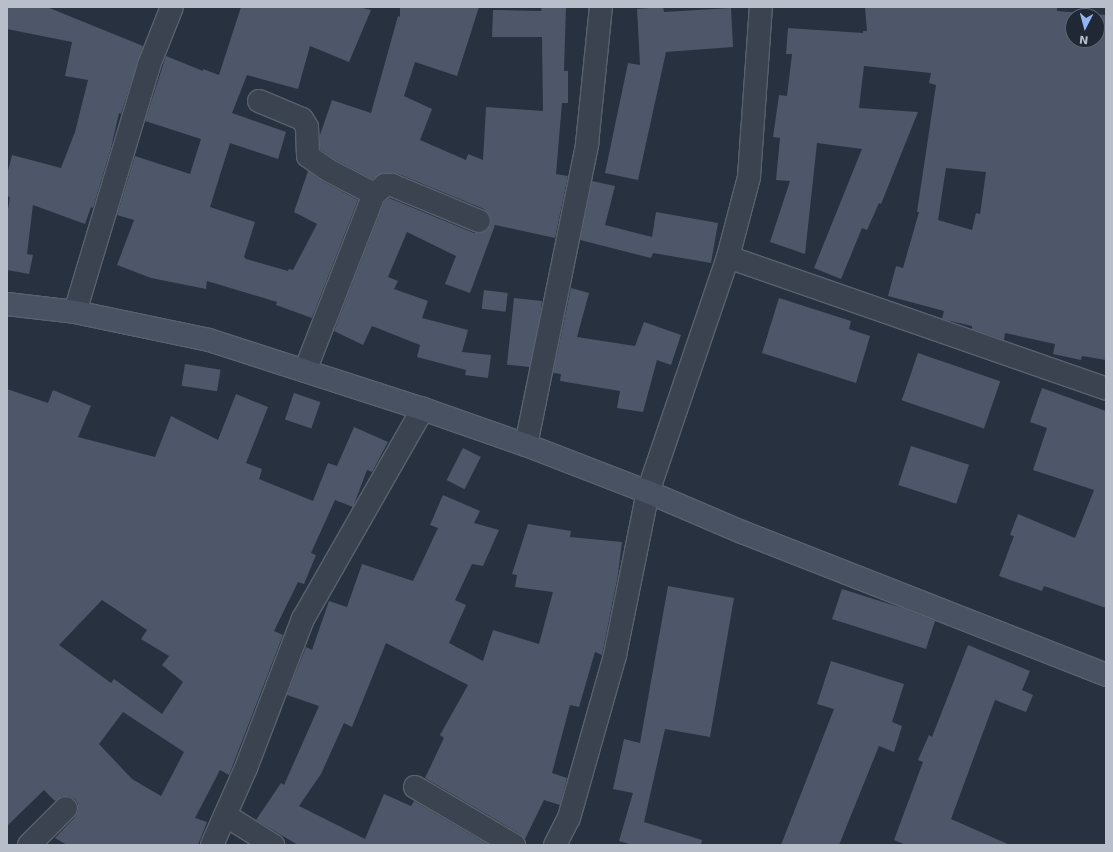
<!DOCTYPE html>
<style>
body{margin:0}
#map{position:relative;width:1113px;height:852px;overflow:hidden;background:#273140;font-family:"DejaVu Sans",sans-serif}
div>[style]{position:absolute}
[style*='--x']{left:calc(var(--x)*1px);top:calc(var(--y)*1px);width:calc(var(--w)*1px);rotate:calc(var(--a)*1deg)}
.building>*{inset:0;background:#4d5769;transform-origin:0 0}
.roads{filter:drop-shadow(1px 0 #59616d) drop-shadow(-1px 0 #59616d) drop-shadow(0 1px #59616d) drop-shadow(0 -1px #59616d)}
.minor>*{height:22px;margin:-11px;padding:0 11px;transform-origin:11px;border-radius:11px;background:#3b4350}
.secondary>*{height:22px;margin:-11px;padding:0 11px;transform-origin:11px;border-radius:11px;background:#495263}
span{translate:-50% -50%;white-space:nowrap;text-align:center;line-height:1.15;-webkit-text-stroke:3px #202835;paint-order:stroke}
.frame{position:absolute;inset:0;border:8px solid #b8beca;pointer-events:none}
.north{position:absolute;left:1065px;top:8px;width:40px;height:40px;box-sizing:border-box;background:#202835;border:1px solid #5d6471;border-radius:50%;rotate:186deg;font-size:11px;font-weight:700;line-height:16px;text-align:center;color:#b8beca}
.north::after{content:'';display:block;margin:auto;width:14px;height:18px;background:#93b4f4;clip-path:polygon(50% 0,100% 100%,50% 72%,0 100%)}
</style>
<div id="map">
<div class="building">
<i style="clip-path:polygon(7px 7px,47px 7px,143px 46px,121px 114px,119px 113px,111px 148px,93px 208px,91px 207px,85px 224px,33px 205px,27px 254px,33px 255px,29px 274px,7px 270px,7px 216px,10px 197px,7px 196px,7px 175px,12px 155px,61px 168px,75px 132px,88px 80px,65px 76px,72px 42px,7px 29px)"></i>
<i style="clip-path:polygon(241px 7px,358px 7px,371px 10px,349px 62px,310px 46px,298px 89px,247px 75px,232px 113px,286px 132px,278px 159px,230px 143px,210px 207px,255px 222px,244px 257px,246px 259px,288px 271px,289px 269px,293px 270px,317px 224px,294px 212px,308px 171px,322px 181px,358px 200px,312px 318px,276px 305px,277px 302px,207px 281px,206px 289px,151px 278px,117px 265px,134px 220px,117px 215px,135px 156px,190px 174px,201px 139px,145px 121px,166px 56px,203px 71px,203px 69px,219px 75px)"></i>
<i style="clip-path:polygon(400px 7px,479px 7px,457px 76px,415px 62px,404px 96px,432px 109px,420px 140px,466px 160px,468px 154px,483px 160px,486px 107px,543px 111px,542px 37px,492px 37px,493px 10px,541px 11px,542px 7px,566px 7px,564px 71px,568px 71px,568px 103px,562px 103px,556px 174px,568px 176px,555px 238px,495px 225px,470px 293px,445px 284px,456px 256px,407px 232px,388px 277px,398px 281px,394px 289px,428px 301px,422px 318px,468px 330px,462px 352px,491px 355px,488px 378px,465px 375px,466px 370px,417px 357px,420px 345px,372px 326px,363px 345px,334px 331px,384px 202px,389px 198px,474px 233px,480px 233px,486px 231px,491px 225px,491px 219px,489px 214px,484px 209px,396px 173px,384px 173px,372px 179px,334px 159px,320px 149px,320px 135px,332px 100px,371px 113px,398px 16px,400px 17px)"></i>
<i style="clip-path:polygon(663px 7px,664px 12px,731px 8px,733px 47px,666px 52px,638px 180px,605px 173px,628px 63px,640px 65px,637px 9px)"></i>
<i style="clip-path:polygon(evenodd,865px 7px,1057px 7px,1057px 11px,1106px 15px,1106px 360px,1082px 356px,1081px 360px,1053px 354px,1055px 344px,1005px 333px,1004px 340px,972px 329px,972px 326px,942px 319px,944px 311px,888px 296px,896px 266px,903px 268px,919px 212px,917px 212px,936px 85px,929px 83px,931px 73px,864px 66px,859px 108px,918px 112px,881px 204px,879px 203px,867px 230px,862px 228px,841px 279px,814px 268px,862px 149px,817px 143px,805px 254px,770px 242px,790px 181px,776px 180px,780px 138px,773px 137px,779px 95px,787px 96px,792px 54px,786px 54px,788px 28px,863px 33px,863px 31px,867px 31px,865px 7px,1073px 16px,1097px 16px,1097px 40px,1073px 40px,1073px 16px,865px 7px,946px 168px,986px 172px,980px 214px,976px 213px,972px 230px,938px 220px,946px 168px)"></i>
<i style="clip-path:polygon(592px 181px,615px 186px,605px 225px,652px 237px,656px 212px,718px 223px,711px 263px,653px 253px,651px 258px,580px 240px)"></i>
<i style="clip-path:polygon(571px 288px,589px 293px,577px 337px,635px 346px,644px 322px,681px 335px,671px 365px,657px 360px,643px 412px,617px 408px,620px 391px,560px 381px,561px 374px,553px 373px)"></i>
<i style="left:484px;top:290px;width:24px;height:19px;rotate:7deg"></i>
<i style="left:514px;top:298px;width:28px;height:67px;rotate:6deg"></i>
<i style="clip-path:polygon(779px 298px,851px 321px,849px 329px,870px 336px,856px 383px,762px 353px)"></i>
<i style="left:918px;top:353px;width:87px;height:50px;rotate:19deg"></i>
<i style="left:185px;top:364px;width:36px;height:22px;rotate:9deg"></i>
<i style="clip-path:polygon(1042px 388px,1106px 411px,1106px 608px,1044px 586px,1042px 591px,999px 576px,1014px 536px,1010px 535px,1018px 514px,1075px 538px,1094px 490px,1033px 470px,1047px 428px,1030px 422px)"></i>
<i style="clip-path:polygon(evenodd,7px 389px,48px 403px,53px 390px,91px 406px,78px 437px,155px 457px,171px 416px,218px 440px,236px 394px,268px 407px,246px 463px,262px 469px,259px 479px,313px 501px,328px 463px,337px 466px,354px 427px,388px 442px,372px 472px,367px 470px,353px 507px,335px 500px,311px 553px,316px 555px,304px 584px,298px 582px,274px 631px,283px 635px,229px 775px,220px 770px,195px 818px,207px 822px,198px 845px,67px 845px,55px 838px,75px 817px,78px 811px,78px 804px,75px 799px,69px 796px,62px 796px,55px 801px,44px 790px,7px 826px,7px 389px,102px 600px,147px 630px,141px 639px,169px 656px,162px 665px,183px 682px,162px 714px,114px 679px,111px 683px,59px 645px,102px 600px,7px 389px,123px 712px,184px 752px,161px 796px,132px 779px,99px 744px,123px 712px)"></i>
<i style="left:294px;top:393px;width:28px;height:28px;rotate:19deg"></i>
<i style="left:911px;top:446px;width:61px;height:41px;rotate:18deg"></i>
<i style="left:463px;top:448px;width:20px;height:36px;rotate:27deg"></i>
<i style="clip-path:polygon(443px 495px,480px 511px,474px 523px,499px 530px,483px 566px,472px 564px,455px 600px,466px 605px,449px 643px,483px 661px,493px 630px,539px 644px,553px 592px,515px 587px,517px 575px,512px 574px,528px 524px,571px 531px,570px 537px,622px 542px,618px 575px,602px 655px,595px 652px,579px 707px,570px 705px,552px 773px,567px 778px,560px 805px,544px 800px,525px 839px,520px 834px,425px 778px,444px 738px,440px 735px,468px 685px,386px 643px,352px 727px,344px 723px,321px 774px,299px 806px,365px 839px,384px 794px,411px 806px,414px 801px,489px 845px,298px 845px,256px 820px,281px 783px,284px 785px,319px 706px,287px 695px,306px 647px,312px 650px,329px 601px,347px 607px,362px 564px,413px 581px,438px 528px,430px 525px)"></i>
<i style="clip-path:polygon(668px 586px,734px 598px,710px 737px,665px 729px,644px 822px,702px 840px,701px 845px,633px 845px,619px 841px,633px 793px,613px 789px,624px 739px,640px 743px)"></i>
<i style="clip-path:polygon(842px 589px,902px 608px,935px 621px,926px 649px,832px 619px)"></i>
<i style="clip-path:polygon(968px 645px,1030px 671px,1022px 690px,1033px 695px,1026px 712px,995px 700px,951px 819px,1010px 845px,906px 845px,894px 840px,923px 762px,918px 760px,929px 735px,932px 737px)"></i>
<i style="clip-path:polygon(831px 661px,904px 684px,892px 722px,902px 726px,894px 752px,879px 746px,839px 845px,781px 845px,834px 709px,817px 704px)"></i>
</div>
<div class="roads">
<div class="minor">
<i style="--x:259;--y:101;--w:47;--a:22.7"></i>
<i style="--x:302;--y:119;--w:9;--a:58"></i>
<i style="--x:307;--y:127;--w:29;--a:88"></i>
<i style="--x:308;--y:156;--w:24;--a:35"></i>
<i style="--x:328;--y:170;--w:52;--a:27.6"></i>
<i style="--x:374;--y:194;--w:190;--a:111.3"></i>
<i style="--x:374;--y:194;--w:14;--a:-39"></i>
<i style="--x:385;--y:185;--w:7;--a:0"></i>
<i style="--x:392;--y:185;--w:94;--a:22.5"></i>
<i style="--x:728;--y:257;--w:400;--a:19.2"></i>
<i style="--x:75;--y:312;--w:258;--a:-73.3"></i>
<i style="--x:149;--y:65;--w:62;--a:-68.4"></i>
<i style="--x:526;--y:445;--w:307;--a:-78.5"></i>
<i style="--x:587;--y:144;--w:138;--a:-84.2"></i>
<i style="--x:415;--y:787;--w:115;--a:30.4"></i>
<i style="--x:225;--y:815;--w:57;--a:32"></i>
<i style="--x:29;--y:845;--w:52;--a:-45"></i>
<i style="--x:212;--y:845;--w:84;--a:-66.2"></i>
<i style="--x:246;--y:768;--w:160;--a:-69.1"></i>
<i style="--x:303;--y:619;--w:242;--a:-60.3"></i>
<i style="--x:555;--y:845;--w:30;--a:-63"></i>
<i style="--x:569;--y:818;--w:169;--a:-74.2"></i>
<i style="--x:615;--y:655;--w:166;--a:-78.6"></i>
<i style="--x:648;--y:492;--w:248;--a:-71.2"></i>
<i style="--x:728;--y:257;--w:83;--a:-75.3"></i>
<i style="--x:749;--y:177;--w:170;--a:-86"></i>
</div>
<div class="secondary">
<i style="--x:7;--y:304;--w:68;--a:6.7"></i>
<i style="--x:75;--y:312;--w:137;--a:11.8"></i>
<i style="--x:209;--y:340;--w:225;--a:17.9"></i>
<i style="--x:423;--y:409;--w:109;--a:19.3"></i>
<i style="--x:526;--y:445;--w:131;--a:21.1"></i>
<i style="--x:648;--y:492;--w:102;--a:23.1"></i>
<i style="--x:742;--y:532;--w:391;--a:21.4"></i>
</div>
</div>
<div class="frame"></div>
<div class="north">N</div>
</div>
